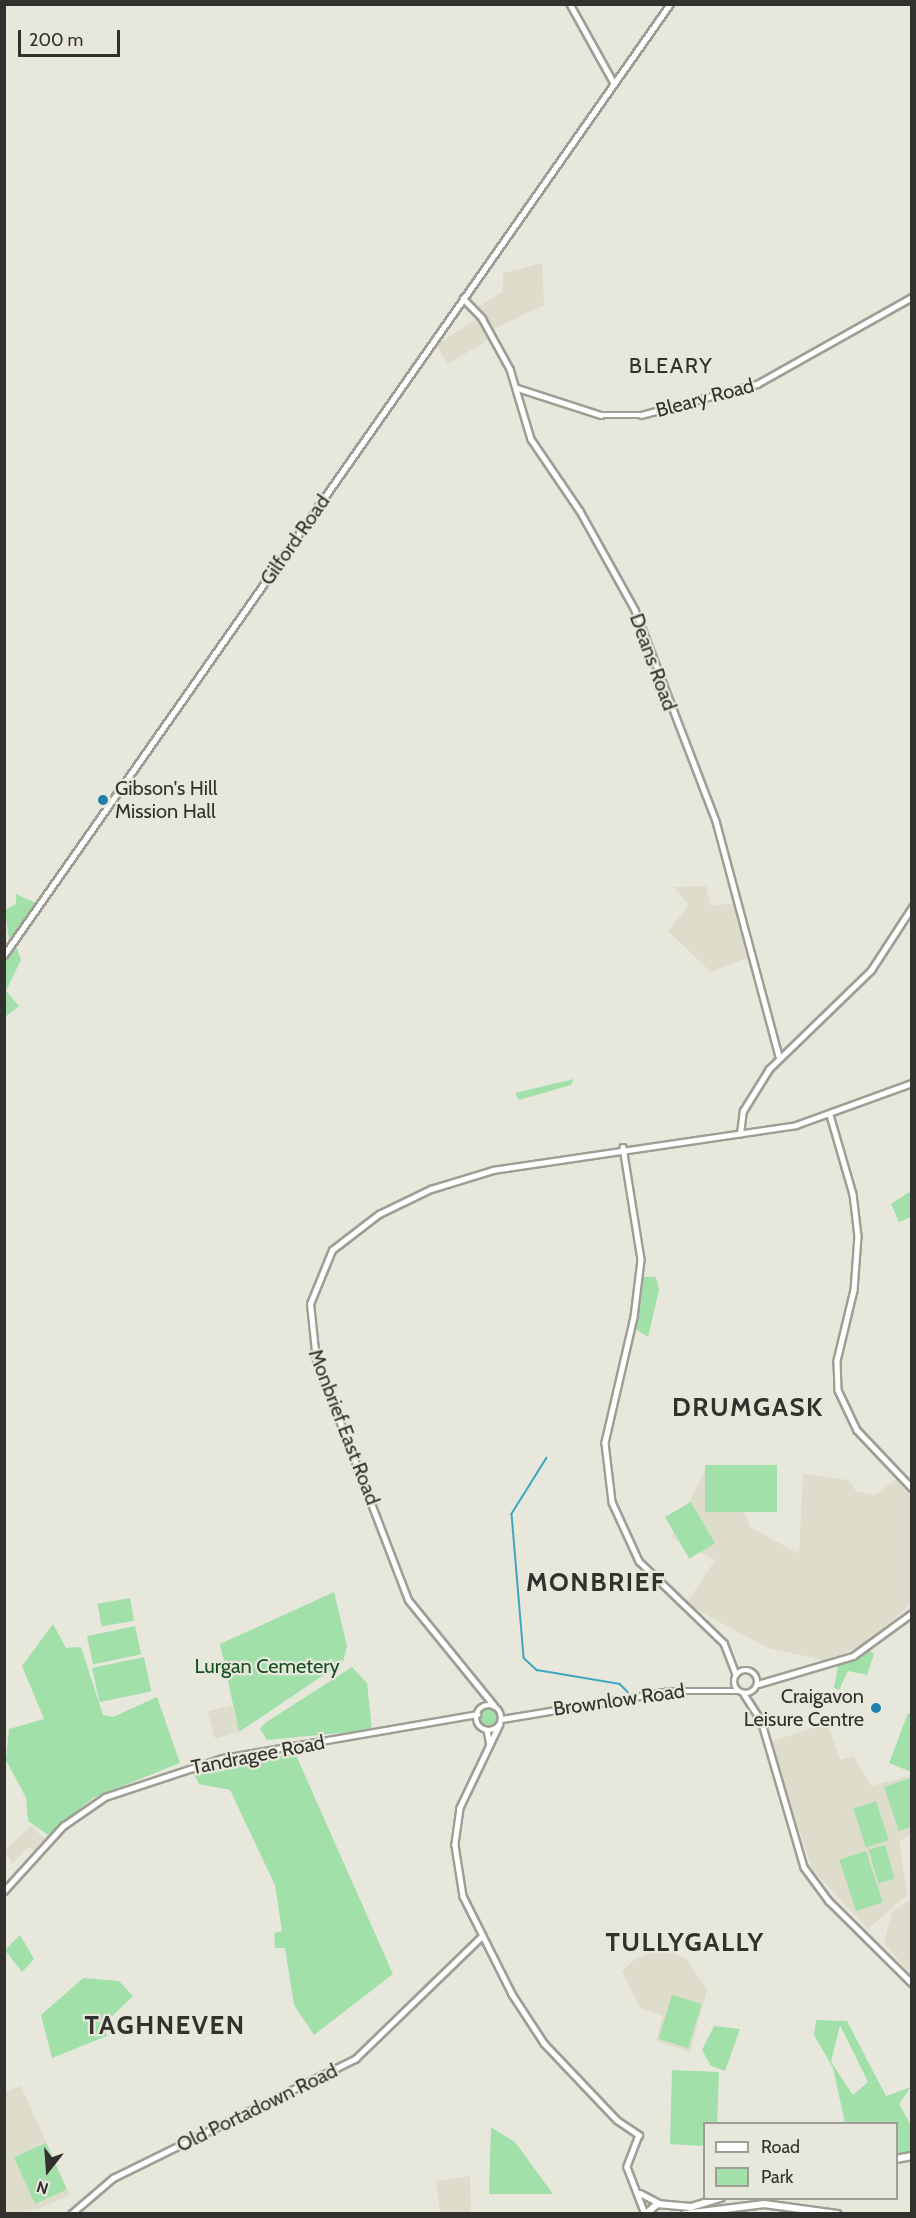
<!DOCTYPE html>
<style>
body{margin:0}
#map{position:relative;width:916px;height:2218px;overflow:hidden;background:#e8e7dc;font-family:Cabin,sans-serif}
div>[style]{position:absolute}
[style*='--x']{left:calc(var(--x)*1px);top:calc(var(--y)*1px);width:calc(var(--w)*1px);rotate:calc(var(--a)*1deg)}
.built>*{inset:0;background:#dedcca;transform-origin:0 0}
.green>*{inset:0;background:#a2e0aa;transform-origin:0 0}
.round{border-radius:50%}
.stream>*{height:1.5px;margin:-0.75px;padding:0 0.75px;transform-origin:0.75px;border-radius:0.75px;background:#3ea7c0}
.roads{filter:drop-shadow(2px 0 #9f9e94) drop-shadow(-2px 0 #9f9e94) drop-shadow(0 2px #9f9e94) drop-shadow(0 -2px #9f9e94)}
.secondary>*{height:4.5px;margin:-2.25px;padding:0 2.25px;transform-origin:2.25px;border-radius:2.25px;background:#fff}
.secondary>.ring{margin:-2.25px;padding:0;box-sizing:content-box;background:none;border:4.5px solid #fff;border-radius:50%}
.highway>*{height:6px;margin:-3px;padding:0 3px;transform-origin:3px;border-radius:3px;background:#fff}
.dots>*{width:16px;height:16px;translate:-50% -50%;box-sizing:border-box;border:3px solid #e8e7dc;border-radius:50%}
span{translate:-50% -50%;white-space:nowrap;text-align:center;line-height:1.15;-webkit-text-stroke:4.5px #e8e7dc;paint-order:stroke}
.street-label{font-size:20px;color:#32312d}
.poi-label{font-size:20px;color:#32312d}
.left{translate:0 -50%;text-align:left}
.right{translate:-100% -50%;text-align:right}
.park-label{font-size:20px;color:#154f22}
.quarter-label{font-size:22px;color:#32312d;letter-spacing:1.5px}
.district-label{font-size:26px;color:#32312d;font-weight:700;letter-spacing:1.5px}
.frame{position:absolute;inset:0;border:6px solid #32312d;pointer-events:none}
.legend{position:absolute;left:703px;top:2122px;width:195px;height:78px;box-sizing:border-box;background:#e8e7dc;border:2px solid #9f9e96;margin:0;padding:8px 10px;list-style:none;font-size:18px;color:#32312d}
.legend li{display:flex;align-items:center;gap:12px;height:30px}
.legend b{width:30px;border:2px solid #9f9e96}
.north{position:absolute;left:18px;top:2140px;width:60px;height:60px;-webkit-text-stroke:4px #e8e7dc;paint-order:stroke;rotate:197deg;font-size:16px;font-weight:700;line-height:24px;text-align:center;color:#32312d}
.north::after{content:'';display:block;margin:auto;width:21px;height:27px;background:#32312d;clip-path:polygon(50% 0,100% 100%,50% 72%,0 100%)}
.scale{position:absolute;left:18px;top:30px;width:102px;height:27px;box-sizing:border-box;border:3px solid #32312d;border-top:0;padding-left:8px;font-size:18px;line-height:21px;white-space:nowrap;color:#32312d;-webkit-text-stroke:4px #e8e7dc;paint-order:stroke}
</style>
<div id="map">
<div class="built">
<i style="clip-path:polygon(542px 263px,544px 305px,492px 330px,478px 307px,503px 292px,503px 273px)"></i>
<i style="left:478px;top:319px;width:23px;height:49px;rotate:59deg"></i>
<i style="clip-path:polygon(706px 886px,711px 906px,734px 903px,747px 958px,711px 972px,668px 931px,689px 905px,674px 887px)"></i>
<i style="clip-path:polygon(705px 1471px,752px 1493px,744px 1511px,750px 1527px,799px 1554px,803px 1474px,848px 1480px,856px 1491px,875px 1495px,897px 1479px,911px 1498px,911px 1604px,867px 1643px,827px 1661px,768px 1648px,686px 1604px,715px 1560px,671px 1538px)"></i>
<i style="left:232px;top:1705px;width:28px;height:25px;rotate:75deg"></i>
<i style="clip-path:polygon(827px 1723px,840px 1760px,854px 1756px,871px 1786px,911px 1775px,911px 1835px,899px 1841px,907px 1895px,868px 1929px,812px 1869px,770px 1742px)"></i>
<i style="clip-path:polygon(31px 1826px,46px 1840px,35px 1853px,29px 1847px,12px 1864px,5px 1850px)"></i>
<i style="clip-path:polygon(911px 1899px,911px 1975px,884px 1943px,892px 1912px)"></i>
<i style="clip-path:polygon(662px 1948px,687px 1959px,707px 1990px,690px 2052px,656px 2041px,663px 2016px,640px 2008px,622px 1971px,635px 1959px)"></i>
<i style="clip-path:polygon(21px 2086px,70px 2195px,38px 2209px,5px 2214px,5px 2092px)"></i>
<i style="clip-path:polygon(470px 2176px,471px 2213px,440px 2213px,436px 2181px)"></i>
</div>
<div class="green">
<i style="clip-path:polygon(16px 894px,36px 903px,9px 940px,5px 910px,16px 904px)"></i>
<i style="clip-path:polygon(15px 943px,21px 960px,6px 991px,19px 1006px,5px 1017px,5px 957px)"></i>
<i style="clip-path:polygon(574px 1079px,571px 1085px,519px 1100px,515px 1093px)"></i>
<i style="clip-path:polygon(911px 1191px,911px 1217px,899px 1222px,891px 1204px)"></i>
<i style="clip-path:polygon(643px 1277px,656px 1277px,659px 1290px,648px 1337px,635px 1329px)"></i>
<i style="left:705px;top:1465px;width:72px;height:47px"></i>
<i style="left:691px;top:1502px;width:48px;height:30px;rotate:60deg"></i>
<i style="clip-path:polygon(334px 1592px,347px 1646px,343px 1662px,239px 1732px,220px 1644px)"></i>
<i style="left:130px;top:1598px;width:23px;height:33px;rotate:80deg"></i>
<i style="clip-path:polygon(53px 1624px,66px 1648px,81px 1647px,103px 1715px,113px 1717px,157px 1697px,180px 1763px,93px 1798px,48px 1835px,28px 1821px,26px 1798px,6px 1760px,9px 1729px,44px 1719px,22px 1666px)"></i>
<i style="left:135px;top:1626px;width:29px;height:49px;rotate:78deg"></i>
<i style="clip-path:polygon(869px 1650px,874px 1654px,867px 1675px,848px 1671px,839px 1690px,834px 1688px,838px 1666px)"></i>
<i style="left:144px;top:1657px;width:35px;height:53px;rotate:78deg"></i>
<i style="clip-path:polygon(352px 1667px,367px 1683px,372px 1730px,267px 1740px,260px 1729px,265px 1723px)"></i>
<i class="round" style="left:479px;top:1707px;width:20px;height:20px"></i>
<i style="clip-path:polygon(908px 1713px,911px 1714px,911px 1772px,889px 1763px)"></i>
<i style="clip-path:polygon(295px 1753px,393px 1974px,314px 2035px,294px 2005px,285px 1948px,275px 1948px,274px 1933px,282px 1931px,275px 1885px,230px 1790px,199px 1784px,193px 1773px)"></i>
<i style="clip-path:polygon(910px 1778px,911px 1827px,899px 1831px,884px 1787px)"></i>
<i style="left:876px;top:1801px;width:41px;height:24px;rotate:72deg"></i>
<i style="left:885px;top:1845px;width:35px;height:17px;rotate:74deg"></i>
<i style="left:866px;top:1851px;width:54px;height:28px;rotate:72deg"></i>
<i style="clip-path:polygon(20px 1935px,34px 1959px,22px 1972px,5px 1950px)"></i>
<i style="clip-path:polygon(83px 1978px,119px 1981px,133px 1996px,103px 2025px,107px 2036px,52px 2058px,41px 2015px)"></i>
<i style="left:672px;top:1995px;width:31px;height:46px;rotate:17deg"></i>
<i style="clip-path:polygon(evenodd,816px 2020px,847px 2021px,886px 2096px,911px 2087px,899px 2104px,911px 2125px,911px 2155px,897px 2157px,896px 2124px,845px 2123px,833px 2068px,814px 2035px,816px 2020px,840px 2025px,868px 2082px,853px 2095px,831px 2062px,840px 2025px)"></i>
<i style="clip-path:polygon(714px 2026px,740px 2029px,725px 2071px,711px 2066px,702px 2050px)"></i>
<i style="clip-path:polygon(672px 2070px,719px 2072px,717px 2123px,704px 2124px,704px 2146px,670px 2144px)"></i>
<i style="clip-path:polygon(491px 2127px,515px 2142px,553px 2194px,489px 2194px)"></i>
<i style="left:46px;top:2143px;width:51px;height:35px;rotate:66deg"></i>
</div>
<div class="stream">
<i style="--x:547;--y:1458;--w:66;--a:122"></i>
<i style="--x:512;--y:1514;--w:144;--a:85.2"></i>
<i style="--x:524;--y:1658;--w:18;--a:43"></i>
<i style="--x:537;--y:1670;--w:84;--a:9.6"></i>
<i style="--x:620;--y:1684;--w:23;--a:45"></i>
</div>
<div class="roads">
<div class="secondary">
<i style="--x:570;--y:4;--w:90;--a:60.9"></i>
<i style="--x:463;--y:298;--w:28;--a:46"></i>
<i style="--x:482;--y:318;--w:58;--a:61.2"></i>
<i style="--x:510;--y:369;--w:73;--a:73.3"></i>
<i style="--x:531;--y:439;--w:87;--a:55.8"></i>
<i style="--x:580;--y:511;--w:113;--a:60.9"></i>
<i style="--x:635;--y:610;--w:226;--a:69"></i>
<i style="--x:716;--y:821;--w:243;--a:75"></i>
<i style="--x:517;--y:388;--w:88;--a:17.8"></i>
<i style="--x:601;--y:415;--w:40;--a:0"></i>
<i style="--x:641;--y:415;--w:120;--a:-15"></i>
<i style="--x:757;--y:384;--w:178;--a:-29.3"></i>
<i style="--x:4;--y:955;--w:1161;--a:-55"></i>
<i style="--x:830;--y:1115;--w:82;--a:73.8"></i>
<i style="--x:853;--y:1194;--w:42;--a:83.2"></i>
<i style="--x:858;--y:1236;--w:54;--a:94.2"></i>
<i style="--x:854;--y:1290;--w:73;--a:103.5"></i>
<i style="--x:837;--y:1361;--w:29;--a:88"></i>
<i style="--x:838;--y:1390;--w:44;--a:64.6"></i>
<i style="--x:857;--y:1430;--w:80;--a:46.5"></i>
<i style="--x:740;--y:1134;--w:23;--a:-83"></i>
<i style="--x:743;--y:1111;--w:49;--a:-58.2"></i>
<i style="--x:769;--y:1069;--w:142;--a:-44.1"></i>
<i style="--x:871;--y:970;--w:75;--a:-56.9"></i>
<i style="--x:623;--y:1147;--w:114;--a:80.9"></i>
<i style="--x:641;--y:1260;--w:57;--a:97"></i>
<i style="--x:634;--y:1317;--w:129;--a:103"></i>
<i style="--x:605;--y:1443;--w:59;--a:83.2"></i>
<i style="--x:612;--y:1502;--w:65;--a:65.4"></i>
<i style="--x:639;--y:1561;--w:118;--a:44"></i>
<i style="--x:724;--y:1643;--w:33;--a:69"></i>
<i class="ring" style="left:734px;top:1670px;width:19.5px;height:19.5px"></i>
<i style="--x:758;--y:1684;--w:99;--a:-16.4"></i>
<i style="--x:853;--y:1656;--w:73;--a:-36.1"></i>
<i style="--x:744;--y:1694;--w:31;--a:57"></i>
<i style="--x:761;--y:1720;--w:153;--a:73.7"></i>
<i style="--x:804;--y:1867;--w:42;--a:53.7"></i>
<i style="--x:829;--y:1901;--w:117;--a:44.7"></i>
<i class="ring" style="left:476px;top:1705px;width:21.5px;height:21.5px"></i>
<i style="--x:494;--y:1706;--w:136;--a:-129.1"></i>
<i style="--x:408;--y:1600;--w:257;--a:-111"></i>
<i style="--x:316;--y:1360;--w:56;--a:-96.1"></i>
<i style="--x:310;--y:1304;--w:58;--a:-67.8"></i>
<i style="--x:332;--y:1250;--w:59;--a:-37.5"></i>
<i style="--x:379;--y:1214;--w:58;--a:-25.7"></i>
<i style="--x:431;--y:1189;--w:65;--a:-17"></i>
<i style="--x:493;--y:1170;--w:306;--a:-8.4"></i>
<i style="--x:796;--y:1125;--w:123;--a:-19.9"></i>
<i style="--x:502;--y:1719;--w:170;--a:-9.5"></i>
<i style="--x:670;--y:1691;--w:68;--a:0"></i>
<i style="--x:500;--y:1724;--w:93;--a:115.5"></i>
<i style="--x:460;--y:1808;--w:37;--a:98"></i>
<i style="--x:455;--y:1845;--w:52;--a:81.1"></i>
<i style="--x:463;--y:1896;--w:110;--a:63.4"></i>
<i style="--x:512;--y:1994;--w:59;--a:56.9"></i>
<i style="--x:544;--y:2043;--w:106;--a:46.5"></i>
<i style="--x:617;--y:2120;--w:27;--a:34"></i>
<i style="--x:639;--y:2135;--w:34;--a:111"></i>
<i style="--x:627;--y:2167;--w:50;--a:69"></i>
<i style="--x:487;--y:1730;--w:15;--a:79"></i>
<i style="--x:4;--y:1891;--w:88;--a:-47.8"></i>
<i style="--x:63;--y:1826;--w:51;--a:-34.6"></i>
<i style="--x:105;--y:1797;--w:124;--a:-18.3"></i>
<i style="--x:223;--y:1758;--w:258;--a:-9.8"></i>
<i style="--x:640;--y:2193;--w:21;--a:28"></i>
<i style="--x:71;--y:2214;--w:55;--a:-40.6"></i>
<i style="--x:113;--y:2178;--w:270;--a:-26.2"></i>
<i style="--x:355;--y:2059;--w:177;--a:-44.1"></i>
</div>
<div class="highway">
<i style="--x:896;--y:2159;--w:16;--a:-11"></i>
<i style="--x:646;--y:2214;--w:15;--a:-42"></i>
<i style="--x:657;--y:2204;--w:34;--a:5"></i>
<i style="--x:691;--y:2207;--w:31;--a:-17"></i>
<i style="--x:685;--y:2214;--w:80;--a:-7.2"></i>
<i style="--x:764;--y:2204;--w:74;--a:7.8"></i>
</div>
</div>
<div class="dots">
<i style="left:103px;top:800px;background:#2181ad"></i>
<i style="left:876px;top:1708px;background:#2181ad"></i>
</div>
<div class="street-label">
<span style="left:705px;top:398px;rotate:-15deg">Bleary Road</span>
<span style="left:295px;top:540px;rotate:-55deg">Gilford Road</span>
<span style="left:653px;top:662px;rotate:70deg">Deans Road</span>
<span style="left:344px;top:1427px;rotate:69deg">Monbrief East Road</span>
<span style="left:619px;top:1700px;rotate:-8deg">Brownlow Road</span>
<span style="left:258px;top:1755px;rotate:-11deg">Tandragee Road</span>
<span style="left:257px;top:2108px;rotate:-26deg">Old Portadown Road</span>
</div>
<div class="poi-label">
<span class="left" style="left:115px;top:800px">Gibson's Hill<br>Mission Hall</span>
<span class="right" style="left:864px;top:1708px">Craigavon<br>Leisure Centre</span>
</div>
<div class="park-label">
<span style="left:267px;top:1666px">Lurgan Cemetery</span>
</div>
<div class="quarter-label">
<span style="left:671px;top:366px">BLEARY</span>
</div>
<div class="district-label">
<span style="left:748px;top:1408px">DRUMGASK</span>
<span style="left:596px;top:1583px">MONBRIEF</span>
<span style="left:685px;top:1943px">TULLYGALLY</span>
<span style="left:165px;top:2026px">TAGHNEVEN</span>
</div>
<div class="frame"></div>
<ul class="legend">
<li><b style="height:8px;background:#fff"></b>Road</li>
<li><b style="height:16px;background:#a2e0aa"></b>Park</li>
</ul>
<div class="north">N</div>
<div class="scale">200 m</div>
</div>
